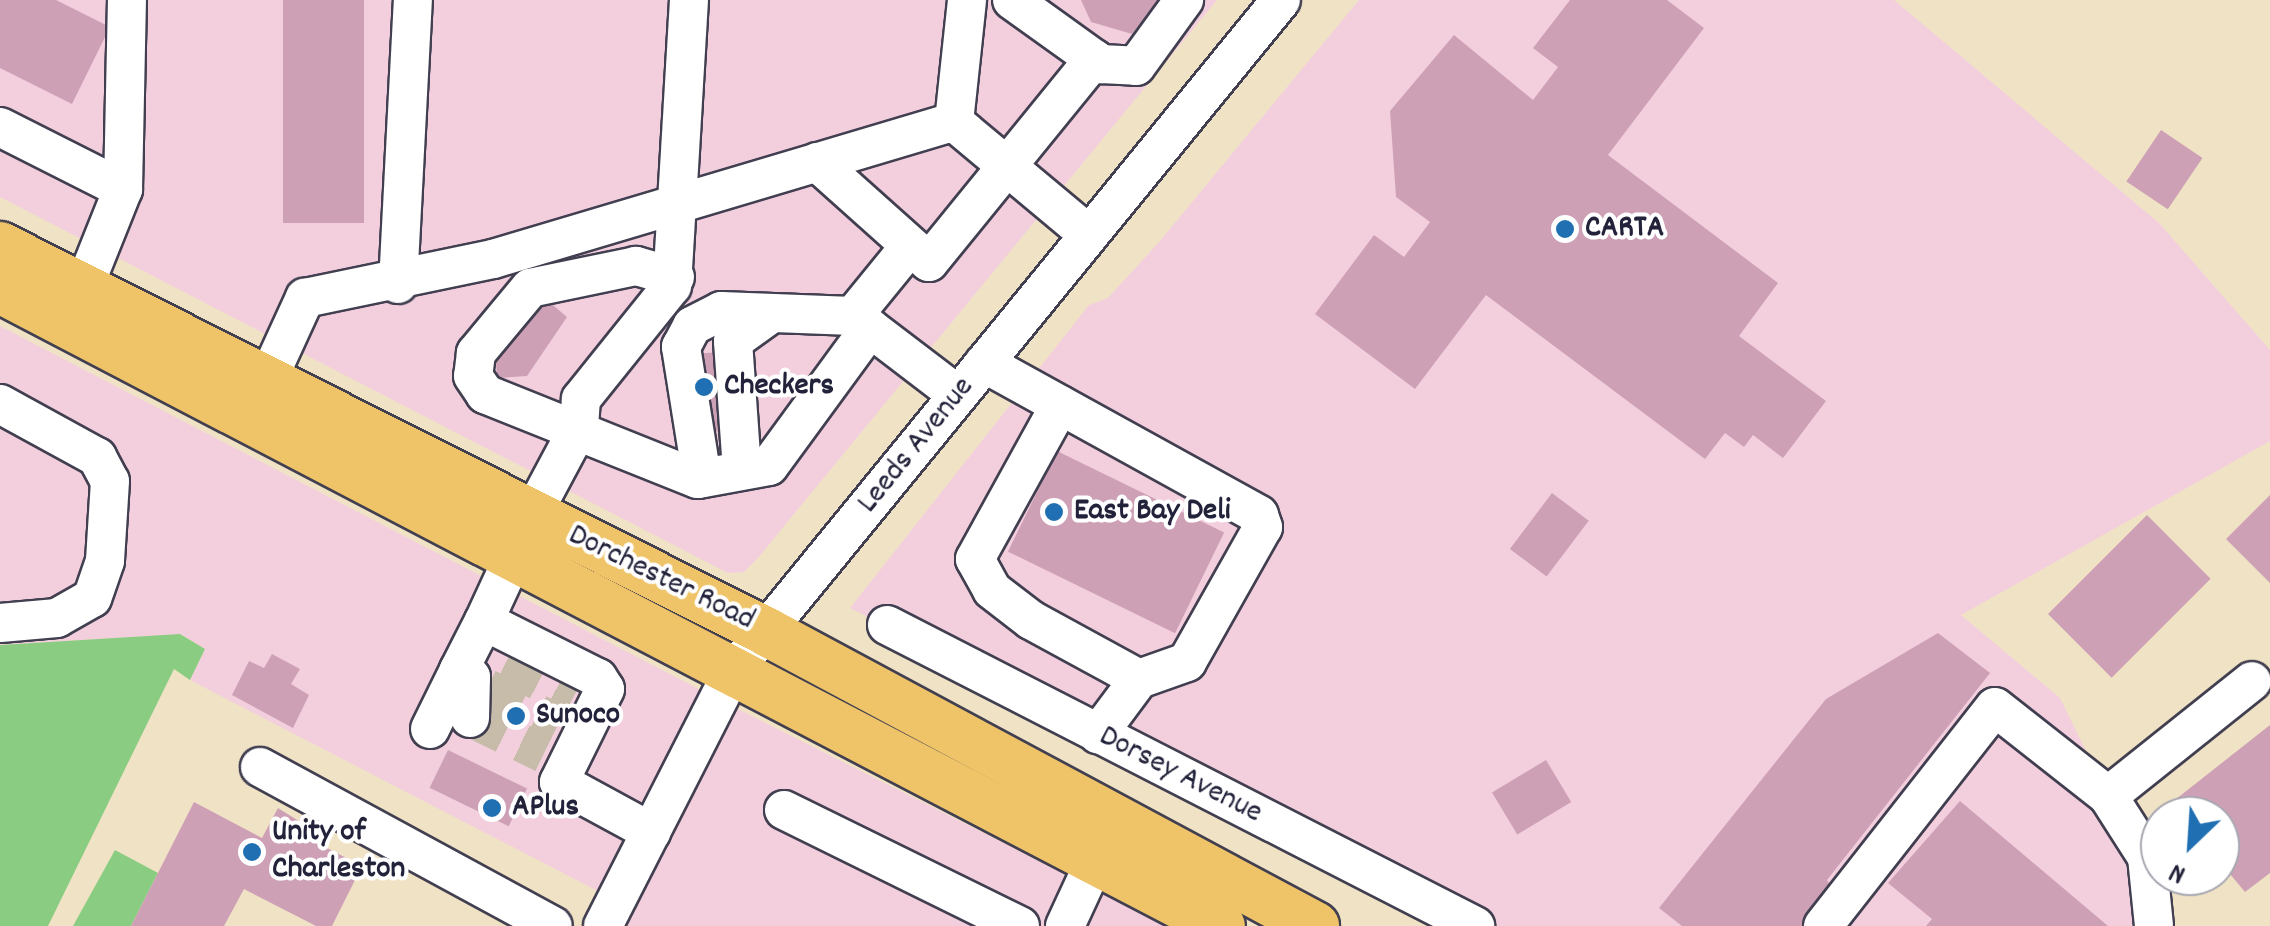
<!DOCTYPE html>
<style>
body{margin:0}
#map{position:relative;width:2270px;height:926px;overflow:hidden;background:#f0e2c5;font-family:Dekko,sans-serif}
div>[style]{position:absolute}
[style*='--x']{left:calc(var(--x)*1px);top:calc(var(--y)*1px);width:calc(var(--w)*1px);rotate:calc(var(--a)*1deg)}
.built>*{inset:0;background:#f3cfde}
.green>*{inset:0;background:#8bcc83}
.building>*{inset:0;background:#cea0b6;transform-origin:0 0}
.minor-tunnel>*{height:38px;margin-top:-19px;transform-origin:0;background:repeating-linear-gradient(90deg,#c7bca9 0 38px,transparent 0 57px)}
.roads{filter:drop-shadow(2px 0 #413f50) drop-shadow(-2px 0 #413f50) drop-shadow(0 2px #413f50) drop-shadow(0 -2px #413f50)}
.minor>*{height:38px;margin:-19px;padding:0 19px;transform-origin:19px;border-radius:19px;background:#fff}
.major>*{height:48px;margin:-24px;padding:0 24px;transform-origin:24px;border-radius:24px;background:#efc469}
.dots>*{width:28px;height:28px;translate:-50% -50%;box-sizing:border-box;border:5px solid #fff;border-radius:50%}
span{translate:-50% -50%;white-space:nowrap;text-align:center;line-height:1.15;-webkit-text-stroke:8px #fff;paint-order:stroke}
.poi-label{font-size:32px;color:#22223b;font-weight:700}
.left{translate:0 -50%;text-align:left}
.street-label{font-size:32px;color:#22223b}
.north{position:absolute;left:2140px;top:796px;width:100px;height:100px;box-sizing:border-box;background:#fff;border:2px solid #a7a7b1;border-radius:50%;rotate:205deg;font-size:28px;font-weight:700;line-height:40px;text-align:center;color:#22223b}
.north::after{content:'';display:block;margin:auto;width:35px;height:45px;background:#1f6fb2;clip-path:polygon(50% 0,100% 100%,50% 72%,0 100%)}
</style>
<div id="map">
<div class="built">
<i style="clip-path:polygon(0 0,1217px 0,757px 559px,744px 572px,728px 573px,0 197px)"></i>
<i style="clip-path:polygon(1359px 0,1894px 0,2159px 223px,2270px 350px,2270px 441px,1961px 615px,2060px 698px,2108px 796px,2154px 926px,1475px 926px,850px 608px,1089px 305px,1108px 298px,1160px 241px)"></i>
<i style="clip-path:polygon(0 326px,718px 699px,1168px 926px,602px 926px,615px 900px,190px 680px,205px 649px,181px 634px,0 645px)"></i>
</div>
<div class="green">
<i style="clip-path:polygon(180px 634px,205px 649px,190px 680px,174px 669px,48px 926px,0 926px,0 645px)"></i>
<i style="clip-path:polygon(115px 850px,158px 873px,131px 926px,73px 926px)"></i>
</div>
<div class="building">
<i style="clip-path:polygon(0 0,56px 0,110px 27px,72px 104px,0 68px)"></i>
<i style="left:283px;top:0;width:81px;height:223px"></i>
<i style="clip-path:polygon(1081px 0,1159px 0,1132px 34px,1091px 22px)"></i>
<i style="clip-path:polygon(1570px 0,1667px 0,1704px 28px,1608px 155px,1778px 283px,1739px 336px,1826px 401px,1783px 458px,1753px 435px,1744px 447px,1725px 433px,1705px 459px,1486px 295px,1415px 389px,1315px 314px,1374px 235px,1404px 257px,1430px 222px,1396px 197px,1390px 111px,1454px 35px,1533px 100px,1558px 67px,1533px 48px)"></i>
<i style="left:2161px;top:130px;width:50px;height:62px;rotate:34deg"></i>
<i style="clip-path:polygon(542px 296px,567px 317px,527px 376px,497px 378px,495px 347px)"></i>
<i style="left:721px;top:352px;width:79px;height:23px;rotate:86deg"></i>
<i style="left:1057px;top:451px;width:186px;height:112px;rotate:26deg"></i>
<i style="left:1552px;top:493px;width:46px;height:70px;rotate:37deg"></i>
<i style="clip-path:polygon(2270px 495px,2270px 583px,2226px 539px)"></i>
<i style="left:2147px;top:515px;width:90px;height:140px;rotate:45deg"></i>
<i style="clip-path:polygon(1938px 633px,1990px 673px,1827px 880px,1836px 894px,1811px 926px,1682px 926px,1659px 908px,1826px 699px)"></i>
<i style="clip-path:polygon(272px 654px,300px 669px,291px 684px,309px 695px,293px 728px,232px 695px,249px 661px,264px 668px)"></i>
<i style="clip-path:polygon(2270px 725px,2270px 873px,2245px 892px,2220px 862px,2220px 816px,2182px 816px,2171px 803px)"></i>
<i style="left:448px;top:750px;width:88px;height:42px;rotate:26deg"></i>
<i style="left:1546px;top:760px;width:49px;height:63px;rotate:59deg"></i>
<i style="clip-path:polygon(1960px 801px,2108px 926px,1926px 926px,1932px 919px,1888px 883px)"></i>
<i style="clip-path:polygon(194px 802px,262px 838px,278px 808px,302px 823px,296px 832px,362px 866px,332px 926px,316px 926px,244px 889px,224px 926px,131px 926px)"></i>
</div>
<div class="minor-tunnel">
<i style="--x:505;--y:664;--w:76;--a:27.6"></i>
<i style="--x:487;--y:688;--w:80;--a:26.6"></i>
<i style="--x:470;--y:718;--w:82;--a:25.9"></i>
</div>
<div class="roads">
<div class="minor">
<i style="--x:1012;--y:0;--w:110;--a:35.7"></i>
<i style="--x:1101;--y:64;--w:35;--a:3"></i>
<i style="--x:1136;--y:66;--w:82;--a:-54"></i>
<i style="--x:954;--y:122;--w:123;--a:-83.9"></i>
<i style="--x:0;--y:127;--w:138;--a:26.8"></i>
<i style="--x:817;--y:162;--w:150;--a:41.8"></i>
<i style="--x:929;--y:262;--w:262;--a:-50.9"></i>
<i style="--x:675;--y:277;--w:41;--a:-164.2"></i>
<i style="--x:636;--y:266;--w:108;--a:168.3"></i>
<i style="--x:530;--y:288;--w:85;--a:129.7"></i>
<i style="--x:476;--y:353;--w:23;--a:97"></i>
<i style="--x:473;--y:376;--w:22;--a:56"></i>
<i style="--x:485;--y:394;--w:229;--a:21.8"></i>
<i style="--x:698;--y:479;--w:72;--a:-10.4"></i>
<i style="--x:769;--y:466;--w:171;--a:-53.8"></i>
<i style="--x:870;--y:328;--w:111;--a:37.3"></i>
<i style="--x:398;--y:284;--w:284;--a:-87"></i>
<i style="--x:83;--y:289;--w:108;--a:-68.2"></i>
<i style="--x:123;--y:189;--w:189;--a:-88.8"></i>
<i style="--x:870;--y:328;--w:21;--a:-145"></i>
<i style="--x:853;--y:316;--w:90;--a:-50.8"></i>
<i style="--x:984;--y:363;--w:314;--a:28.9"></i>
<i style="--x:1259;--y:515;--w:13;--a:72"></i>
<i style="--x:1263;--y:527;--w:155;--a:119.4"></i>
<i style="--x:1187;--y:662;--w:51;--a:160.5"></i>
<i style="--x:1139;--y:679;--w:69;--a:126.7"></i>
<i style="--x:266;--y:383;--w:94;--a:-65.4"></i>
<i style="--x:305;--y:298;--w:192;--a:-11.7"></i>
<i style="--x:493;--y:259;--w:481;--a:-16.6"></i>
<i style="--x:954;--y:122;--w:176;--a:39.9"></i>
<i style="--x:0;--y:404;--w:111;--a:28.7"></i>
<i style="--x:97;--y:457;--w:27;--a:62"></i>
<i style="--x:110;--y:481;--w:80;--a:93.6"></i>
<i style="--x:105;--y:561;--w:39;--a:109"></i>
<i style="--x:92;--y:598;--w:40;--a:150.3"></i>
<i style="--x:57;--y:618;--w:57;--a:175"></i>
<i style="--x:1060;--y:405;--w:176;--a:118.9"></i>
<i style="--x:975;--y:559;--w:35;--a:61"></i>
<i style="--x:992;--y:590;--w:49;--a:37.6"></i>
<i style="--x:1031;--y:620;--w:123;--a:28.6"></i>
<i style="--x:742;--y:470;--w:129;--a:-94"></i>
<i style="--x:733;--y:341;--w:48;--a:-35.7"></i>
<i style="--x:702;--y:478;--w:133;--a:-99.1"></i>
<i style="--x:681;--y:347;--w:24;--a:-62"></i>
<i style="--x:692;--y:326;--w:33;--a:-27"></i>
<i style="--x:721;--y:311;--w:132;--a:2.2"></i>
<i style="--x:532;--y:515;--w:100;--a:-61.9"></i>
<i style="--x:579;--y:427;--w:28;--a:-86"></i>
<i style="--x:581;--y:399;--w:145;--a:-51.2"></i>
<i style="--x:672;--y:286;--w:287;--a:-86.6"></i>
<i style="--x:514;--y:556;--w:72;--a:114.8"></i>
<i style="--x:484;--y:621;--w:127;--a:26.6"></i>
<i style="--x:598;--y:678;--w:13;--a:58"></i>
<i style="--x:605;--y:689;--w:104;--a:116.3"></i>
<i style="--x:559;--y:782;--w:105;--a:28.5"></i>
<i style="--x:887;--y:625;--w:661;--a:27.11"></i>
<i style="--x:470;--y:718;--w:41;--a:-88.6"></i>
<i style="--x:471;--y:677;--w:14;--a:-150"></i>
<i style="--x:459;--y:670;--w:55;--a:-63"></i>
<i style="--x:430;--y:729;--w:66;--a:-63.8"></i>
<i style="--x:260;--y:767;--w:333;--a:28.5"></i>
<i style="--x:2108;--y:796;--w:184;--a:-38.6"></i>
<i style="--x:784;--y:810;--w:263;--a:26.2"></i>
<i style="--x:603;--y:926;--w:286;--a:-63"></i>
<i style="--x:733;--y:671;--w:866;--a:-50.76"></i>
<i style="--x:1065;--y:926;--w:72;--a:-65.2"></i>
<i style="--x:1823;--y:926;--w:278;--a:-51.9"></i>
<i style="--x:1995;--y:707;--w:144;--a:38.2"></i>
<i style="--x:2108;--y:796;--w:72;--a:57.4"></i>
<i style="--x:2147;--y:857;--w:69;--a:84.2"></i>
</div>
<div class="major">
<i style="--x:0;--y:246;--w:859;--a:26.71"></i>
<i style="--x:767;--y:632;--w:622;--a:28.21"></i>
<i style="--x:0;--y:289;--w:1377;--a:27.55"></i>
</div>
</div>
<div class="dots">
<i style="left:1565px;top:229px;background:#1f6fb2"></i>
<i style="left:704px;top:387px;background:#1f6fb2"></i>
<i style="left:1054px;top:512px;background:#1f6fb2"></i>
<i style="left:516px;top:716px;background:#1f6fb2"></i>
<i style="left:492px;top:808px;background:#1f6fb2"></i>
<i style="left:252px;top:852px;background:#1f6fb2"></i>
</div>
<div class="poi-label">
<span class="left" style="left:1585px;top:229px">CARTA</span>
<span class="left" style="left:724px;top:387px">Checkers</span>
<span class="left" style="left:1074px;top:512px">East Bay Deli</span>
<span class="left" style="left:536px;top:716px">Sunoco</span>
<span class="left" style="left:512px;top:808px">APlus</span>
<span class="left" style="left:272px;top:852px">Unity of<br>Charleston</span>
</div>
<div class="street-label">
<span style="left:917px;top:446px;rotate:-51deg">Leeds Avenue</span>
<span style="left:661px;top:579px;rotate:26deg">Dorchester Road</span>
<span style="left:1180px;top:776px;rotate:27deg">Dorsey Avenue</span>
</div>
<div class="north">N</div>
</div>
